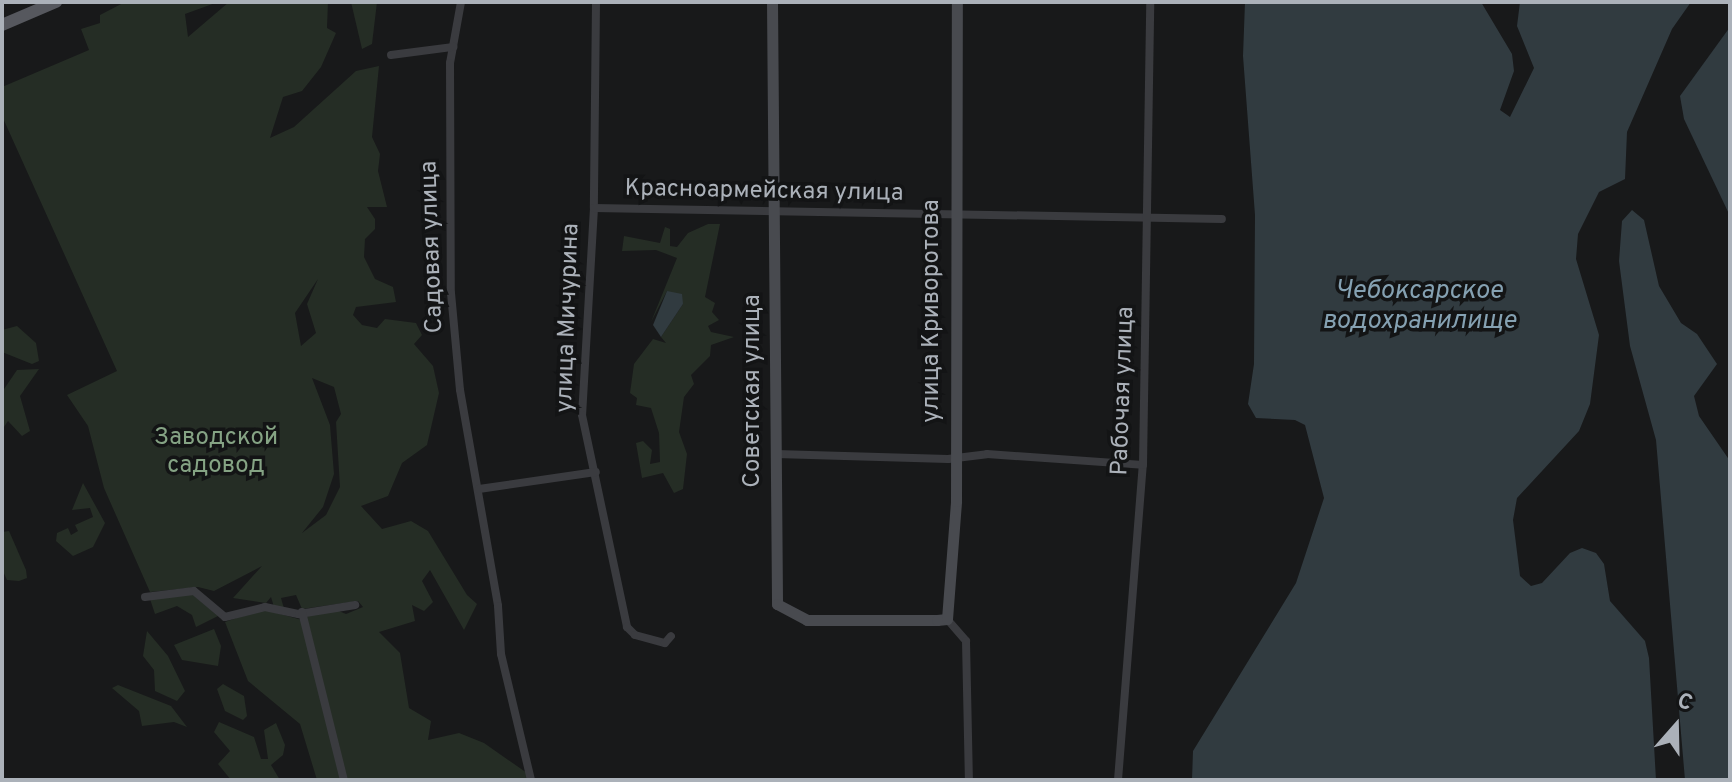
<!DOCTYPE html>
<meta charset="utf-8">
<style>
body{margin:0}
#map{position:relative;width:1732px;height:782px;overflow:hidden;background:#18191a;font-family:Overpass,sans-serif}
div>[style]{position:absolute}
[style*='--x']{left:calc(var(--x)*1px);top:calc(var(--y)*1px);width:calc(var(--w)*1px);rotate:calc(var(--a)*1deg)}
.green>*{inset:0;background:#252d25}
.water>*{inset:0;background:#313b40}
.street>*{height:8px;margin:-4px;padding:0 4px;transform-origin:4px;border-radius:4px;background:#3a3b3f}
.secondary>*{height:11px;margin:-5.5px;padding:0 5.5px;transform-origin:5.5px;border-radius:5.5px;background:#484a4f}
.primary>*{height:12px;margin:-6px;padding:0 6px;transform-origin:6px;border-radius:6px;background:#56585e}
span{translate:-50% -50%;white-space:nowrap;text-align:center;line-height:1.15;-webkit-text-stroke:7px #131415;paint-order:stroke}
.street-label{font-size:24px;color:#abb1b9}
.park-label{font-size:24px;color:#85a384}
.water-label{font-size:26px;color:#85a1b2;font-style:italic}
.frame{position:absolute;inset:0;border:4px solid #abb1b9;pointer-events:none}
.north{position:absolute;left:1636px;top:686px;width:80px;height:80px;-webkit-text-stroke:6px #131415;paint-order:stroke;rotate:20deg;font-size:22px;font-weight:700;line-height:32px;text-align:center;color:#abb1b9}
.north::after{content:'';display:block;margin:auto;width:28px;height:36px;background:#abb1b9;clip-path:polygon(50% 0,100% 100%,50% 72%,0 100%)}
</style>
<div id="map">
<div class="green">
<i style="clip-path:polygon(evenodd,125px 2px,218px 2px,185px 14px,188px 37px,229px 2px,328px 2px,327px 28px,336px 33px,321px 67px,302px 91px,283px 97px,270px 138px,294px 127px,356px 71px,379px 66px,372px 137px,380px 154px,378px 171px,387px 207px,367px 207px,375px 219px,375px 229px,365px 239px,364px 257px,375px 279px,393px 287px,396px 302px,356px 307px,353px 315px,362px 325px,377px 328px,385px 319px,416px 323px,422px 335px,414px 344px,433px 366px,439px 393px,427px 445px,402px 463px,388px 496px,361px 506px,382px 529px,411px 521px,428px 531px,467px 595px,477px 604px,464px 630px,430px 570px,422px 581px,433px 602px,424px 611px,412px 605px,415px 621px,379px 632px,400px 653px,409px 708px,431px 721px,428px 740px,459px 733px,484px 743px,527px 773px,527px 780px,347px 780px,306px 614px,334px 609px,346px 614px,363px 607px,358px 601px,302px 609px,296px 595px,281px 598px,285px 612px,274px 607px,271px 597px,266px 603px,233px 598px,262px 566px,214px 591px,198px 587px,150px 592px,104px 488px,88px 426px,67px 395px,117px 371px,2px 116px,2px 87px,89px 50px,81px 29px,100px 23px,100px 15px,125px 2px,318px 279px,307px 304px,316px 333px,301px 346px,295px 313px,318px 279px,125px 2px,312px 378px,334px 387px,341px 414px,336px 422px,340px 487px,326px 515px,302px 533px,323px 507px,334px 474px,330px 425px,312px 378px)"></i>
<i style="clip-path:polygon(351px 2px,377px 2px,372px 44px,362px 49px)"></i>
<i style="clip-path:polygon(708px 224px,720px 224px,705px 297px,715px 303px,712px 312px,719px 320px,708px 326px,711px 332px,734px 337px,711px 345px,710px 356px,691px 375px,694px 384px,684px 397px,679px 432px,687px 454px,683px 489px,674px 493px,663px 473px,642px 478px,636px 443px,643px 441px,652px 450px,650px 464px,660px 462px,659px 433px,651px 408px,636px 405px,637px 398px,630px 393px,634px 364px,653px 339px,666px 343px,661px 337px,683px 304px,667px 291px,651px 322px,677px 258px,656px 250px,622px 251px,624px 236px,660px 243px,665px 227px,670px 229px,670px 246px,677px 247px,688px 233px)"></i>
<i style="clip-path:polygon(17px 326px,36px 343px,39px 361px,32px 364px,2px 352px,2px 330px)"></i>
<i style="clip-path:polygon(39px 369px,20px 396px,30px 431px,22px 436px,8px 421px,2px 430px,2px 392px,17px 370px)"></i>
<i style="clip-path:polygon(83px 483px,105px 523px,93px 547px,73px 556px,56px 541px,57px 533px,68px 528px,71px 535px,78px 531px,75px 525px,93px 517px,90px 508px,72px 510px)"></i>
<i style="clip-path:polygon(9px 531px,26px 570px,27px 578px,19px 581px,7px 580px,2px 569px,2px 532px)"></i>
<i style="clip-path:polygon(192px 594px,218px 616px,196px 627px,192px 615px,177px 606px,155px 614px,150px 599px)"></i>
<i style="clip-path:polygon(262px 609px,302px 620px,343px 780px,317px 780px,300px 724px,248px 681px,225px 622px)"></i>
<i style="clip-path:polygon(214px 629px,221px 646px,218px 666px,182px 660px,174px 645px)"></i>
<i style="clip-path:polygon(147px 631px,168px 656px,185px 691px,177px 701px,155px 691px,154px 670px,143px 656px)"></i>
<i style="clip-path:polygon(223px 684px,244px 696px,247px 716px,243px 720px,225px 711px,217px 689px)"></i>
<i style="clip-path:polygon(118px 685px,171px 706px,187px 727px,174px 722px,142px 726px,139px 711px,112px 688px)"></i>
<i style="clip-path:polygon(219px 722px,254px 737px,261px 759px,268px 759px,264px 730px,276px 723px,285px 745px,283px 755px,271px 765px,280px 780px,231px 780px,218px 764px,230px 751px,214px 732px)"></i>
</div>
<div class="water">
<i style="clip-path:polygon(1245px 2px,1481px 2px,1512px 54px,1514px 71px,1500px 110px,1510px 117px,1534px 68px,1517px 26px,1520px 2px,1691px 2px,1672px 29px,1627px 132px,1625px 179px,1599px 192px,1578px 234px,1576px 259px,1599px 335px,1590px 404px,1579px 431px,1517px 498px,1513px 520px,1520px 576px,1531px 586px,1542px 583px,1570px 553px,1582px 548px,1596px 553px,1604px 564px,1610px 601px,1645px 641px,1649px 658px,1656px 780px,1192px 780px,1193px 751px,1296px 583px,1324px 498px,1305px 425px,1295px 420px,1256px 418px,1248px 404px,1254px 364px,1255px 215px,1243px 56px)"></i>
<i style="clip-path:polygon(1730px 27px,1730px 216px,1684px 119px,1680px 96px)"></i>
<i style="clip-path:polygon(1632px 210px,1644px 220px,1659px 286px,1681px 323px,1697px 334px,1717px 364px,1694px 396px,1699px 416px,1730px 461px,1730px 780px,1685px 780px,1656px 440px,1630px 346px,1619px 261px,1622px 221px)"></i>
<i style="clip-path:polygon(667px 291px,682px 294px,683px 304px,661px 337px,653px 325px)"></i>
</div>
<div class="street">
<i style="--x:461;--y:2;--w:62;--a:100.2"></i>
<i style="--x:450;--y:63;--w:230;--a:89.8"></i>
<i style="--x:451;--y:293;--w:97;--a:84.7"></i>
<i style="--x:460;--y:390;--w:219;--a:80"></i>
<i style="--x:498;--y:606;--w:48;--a:86.4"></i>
<i style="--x:501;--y:654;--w:130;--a:76.6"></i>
<i style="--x:596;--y:2;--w:206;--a:90.6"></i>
<i style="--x:594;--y:208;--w:207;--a:93.3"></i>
<i style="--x:582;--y:415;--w:217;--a:78"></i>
<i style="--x:627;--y:627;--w:11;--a:45"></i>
<i style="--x:635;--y:635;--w:31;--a:15"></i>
<i style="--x:665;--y:643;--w:9;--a:-49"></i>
<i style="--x:391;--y:55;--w:63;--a:-7.4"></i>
<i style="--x:594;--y:208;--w:628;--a:1"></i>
<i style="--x:776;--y:454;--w:172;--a:1.7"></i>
<i style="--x:948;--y:459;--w:39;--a:-7"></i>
<i style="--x:987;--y:454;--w:156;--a:4"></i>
<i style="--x:479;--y:489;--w:118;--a:-8.3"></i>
<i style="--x:145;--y:597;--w:49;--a:-7"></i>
<i style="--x:194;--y:591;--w:40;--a:40"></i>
<i style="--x:225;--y:617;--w:41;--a:-14"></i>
<i style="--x:265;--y:607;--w:35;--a:12"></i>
<i style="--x:299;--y:614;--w:57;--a:-9.1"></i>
<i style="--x:302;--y:612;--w:173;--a:76"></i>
<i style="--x:947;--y:619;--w:29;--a:49"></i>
<i style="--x:966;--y:641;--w:139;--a:88.8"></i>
<i style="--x:1118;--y:780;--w:316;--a:-85.5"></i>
<i style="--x:1143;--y:465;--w:463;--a:-89.1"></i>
</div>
<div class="secondary">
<i style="--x:772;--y:2;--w:602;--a:89.52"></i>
<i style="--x:777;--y:604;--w:34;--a:28"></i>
<i style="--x:807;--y:620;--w:130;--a:0"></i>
<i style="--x:937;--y:620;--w:10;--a:-6"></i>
<i style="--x:947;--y:619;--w:118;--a:-85.6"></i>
<i style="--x:956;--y:501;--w:499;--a:-89.9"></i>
</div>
<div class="primary">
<i style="--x:2;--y:25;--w:59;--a:-23.1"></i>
</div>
<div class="street-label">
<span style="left:764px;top:192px;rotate:1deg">Красноармейская улица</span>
<span style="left:433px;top:247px;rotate:-92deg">Садовая улица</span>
<span style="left:933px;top:311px;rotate:-90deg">улица Криворотова</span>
<span style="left:569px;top:318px;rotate:-88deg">улица Мичурина</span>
<span style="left:754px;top:391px;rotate:-90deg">Советская улица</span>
<span style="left:1124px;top:391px;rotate:-88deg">Рабочая улица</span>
</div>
<div class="park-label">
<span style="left:216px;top:453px">Заводской<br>садовод</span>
</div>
<div class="water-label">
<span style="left:1419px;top:307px">Чебоксарское<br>водохранилище</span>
</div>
<div class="frame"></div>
<div class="north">С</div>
</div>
